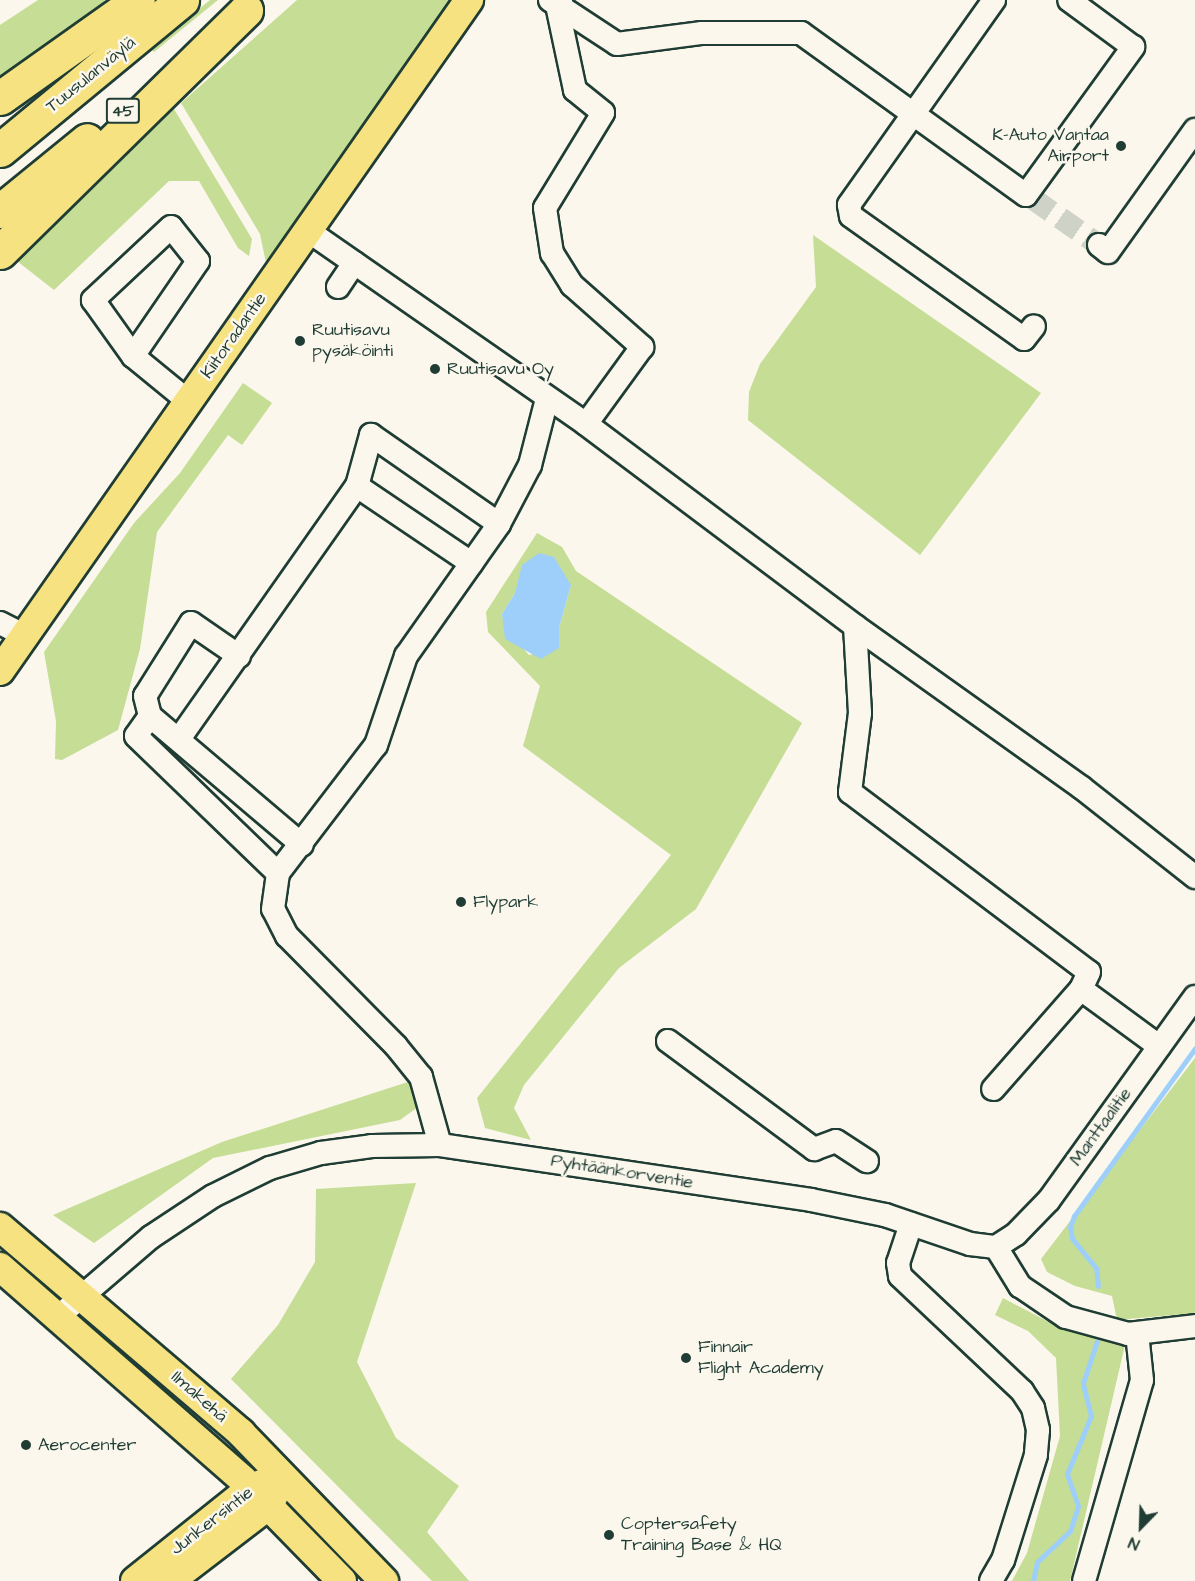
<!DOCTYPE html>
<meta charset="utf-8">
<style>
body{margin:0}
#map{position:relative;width:1195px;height:1581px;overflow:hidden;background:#fbf7ec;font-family:"Architects Daughter",sans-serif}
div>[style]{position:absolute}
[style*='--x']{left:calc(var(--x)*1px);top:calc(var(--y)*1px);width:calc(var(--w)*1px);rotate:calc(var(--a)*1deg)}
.green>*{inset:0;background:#c5dd94}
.water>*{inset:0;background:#9ecffa}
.stream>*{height:5px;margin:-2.5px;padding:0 2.5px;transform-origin:2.5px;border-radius:2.5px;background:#9ecffa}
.minor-tunnel>*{height:22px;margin-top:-11px;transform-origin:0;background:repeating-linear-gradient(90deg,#cfd2c7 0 22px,transparent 0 33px)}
.roads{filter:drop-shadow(2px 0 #1f3d34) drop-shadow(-2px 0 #1f3d34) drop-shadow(0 2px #1f3d34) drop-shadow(0 -2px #1f3d34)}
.minor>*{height:22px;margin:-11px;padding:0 11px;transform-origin:11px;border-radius:11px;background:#fbf7ec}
.major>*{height:28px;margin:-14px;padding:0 14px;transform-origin:14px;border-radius:14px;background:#f7e281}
.highway>*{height:33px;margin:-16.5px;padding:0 16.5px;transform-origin:16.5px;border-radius:16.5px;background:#f7e281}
.dots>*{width:16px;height:16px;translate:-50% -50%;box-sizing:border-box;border:3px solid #fbf7ec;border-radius:50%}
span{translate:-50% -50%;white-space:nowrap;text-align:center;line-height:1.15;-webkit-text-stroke:5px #fbf7ec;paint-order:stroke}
.shield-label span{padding:2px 4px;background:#fbf7ec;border:2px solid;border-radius:4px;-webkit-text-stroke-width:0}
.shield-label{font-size:16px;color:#1f3d34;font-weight:700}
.street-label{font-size:18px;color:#1f3d34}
.poi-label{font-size:18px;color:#1f3d34}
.right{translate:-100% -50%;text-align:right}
.left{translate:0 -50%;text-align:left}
.north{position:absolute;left:1111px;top:1497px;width:60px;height:60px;-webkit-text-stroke:4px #fbf7ec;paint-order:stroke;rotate:203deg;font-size:16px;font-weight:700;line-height:24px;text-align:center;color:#1f3d34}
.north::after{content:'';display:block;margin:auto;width:21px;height:27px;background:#1f3d34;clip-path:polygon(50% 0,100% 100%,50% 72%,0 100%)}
</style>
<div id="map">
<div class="green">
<i style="clip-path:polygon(38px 0,104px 0,107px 5px,0 84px,0 25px)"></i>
<i style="clip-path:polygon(210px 0,218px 0,154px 52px,151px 49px)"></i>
<i style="clip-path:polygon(297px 0,451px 0,266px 263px,260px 234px,181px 103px)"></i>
<i style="clip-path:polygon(174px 109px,252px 239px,249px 256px,238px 248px,199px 181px,169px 181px,54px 290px,17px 261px)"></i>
<i style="clip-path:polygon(813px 235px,1041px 393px,920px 555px,748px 420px,749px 392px,760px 364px,816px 287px)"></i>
<i style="clip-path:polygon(243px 383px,272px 403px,242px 445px,228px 435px,157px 532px,140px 649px,118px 730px,62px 760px,55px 759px,56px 721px,44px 652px,134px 523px,180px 473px)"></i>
<i style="clip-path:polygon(evenodd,537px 533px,562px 547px,576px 571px,802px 723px,696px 909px,619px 968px,524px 1085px,514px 1108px,531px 1140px,485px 1128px,477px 1098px,671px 855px,523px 746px,540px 686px,488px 632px,486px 612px,537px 533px,571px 585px,559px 628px,559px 648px,529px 655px,521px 646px,509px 641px,502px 614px,515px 593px,571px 585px)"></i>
<i style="clip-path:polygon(1195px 1058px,1195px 1313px,1117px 1320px,1112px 1296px,1075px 1286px,1047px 1272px,1041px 1259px)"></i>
<i style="clip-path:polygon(414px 1080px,418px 1107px,400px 1120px,213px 1158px,94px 1243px,53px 1215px,222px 1142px)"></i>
<i style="clip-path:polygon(416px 1183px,357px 1362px,396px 1438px,459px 1486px,427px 1532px,469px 1581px,432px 1581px,231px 1379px,278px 1325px,315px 1262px,316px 1189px)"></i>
<i style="clip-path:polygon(1003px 1298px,1062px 1329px,1125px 1345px,1070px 1581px,1012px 1581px,1027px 1553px,1060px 1436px,1056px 1358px,1028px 1331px,995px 1315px)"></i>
</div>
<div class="water">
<i style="clip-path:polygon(539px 553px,554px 557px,571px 585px,559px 628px,559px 648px,541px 659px,505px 639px,502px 614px,515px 593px,522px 565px)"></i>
</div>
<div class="stream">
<i style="--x:1098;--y:1286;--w:18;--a:-96"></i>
<i style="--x:1096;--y:1268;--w:38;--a:-129"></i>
<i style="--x:1072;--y:1238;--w:11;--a:-100"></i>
<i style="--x:1070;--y:1227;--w:12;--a:-70"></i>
<i style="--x:1074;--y:1216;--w:207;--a:-54.2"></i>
<i style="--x:1033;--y:1581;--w:19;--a:-78"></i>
<i style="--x:1037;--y:1562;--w:45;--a:-43.2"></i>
<i style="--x:1070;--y:1531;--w:26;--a:-72"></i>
<i style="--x:1078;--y:1506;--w:34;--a:-109"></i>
<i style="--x:1067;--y:1474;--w:63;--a:-67.5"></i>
<i style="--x:1091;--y:1416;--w:34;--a:-104"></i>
<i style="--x:1083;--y:1383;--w:44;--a:-71.6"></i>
</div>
<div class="minor-tunnel">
<i style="--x:1033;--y:199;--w:80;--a:34.9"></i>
</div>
<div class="roads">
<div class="minor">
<i style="--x:550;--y:0;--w:80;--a:33.3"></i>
<i style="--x:617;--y:44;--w:86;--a:-7.4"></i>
<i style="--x:702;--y:33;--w:99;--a:0"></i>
<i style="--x:801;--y:33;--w:277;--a:35.8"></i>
<i style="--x:1026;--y:195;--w:183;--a:-54.1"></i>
<i style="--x:1133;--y:47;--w:79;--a:-143.7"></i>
<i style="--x:561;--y:0;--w:6;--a:129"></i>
<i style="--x:557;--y:5;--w:87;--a:78"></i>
<i style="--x:575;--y:90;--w:36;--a:39"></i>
<i style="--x:603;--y:113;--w:111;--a:121.4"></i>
<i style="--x:545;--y:208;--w:46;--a:81.2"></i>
<i style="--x:552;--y:253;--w:38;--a:58"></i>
<i style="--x:572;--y:285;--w:94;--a:41.5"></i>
<i style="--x:642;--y:347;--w:95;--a:126"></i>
<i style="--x:994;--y:0;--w:251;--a:125.3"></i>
<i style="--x:849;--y:205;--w:11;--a:80"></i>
<i style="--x:851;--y:216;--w:212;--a:35.4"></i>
<i style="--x:1024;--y:339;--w:16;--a:-52"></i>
<i style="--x:307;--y:230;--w:340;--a:34.8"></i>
<i style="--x:586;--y:424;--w:336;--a:36.9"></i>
<i style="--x:855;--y:626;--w:87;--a:86.7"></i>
<i style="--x:860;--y:713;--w:80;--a:97.2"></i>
<i style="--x:850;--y:792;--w:299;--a:37"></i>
<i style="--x:1089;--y:972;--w:19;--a:115"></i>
<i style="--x:1081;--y:989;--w:133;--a:131.3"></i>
<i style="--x:1099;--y:245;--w:11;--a:38"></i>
<i style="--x:1108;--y:252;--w:150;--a:-54.5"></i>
<i style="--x:338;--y:287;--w:29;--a:-56"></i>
<i style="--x:133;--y:356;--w:115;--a:-55.6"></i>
<i style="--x:198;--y:261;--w:43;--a:-128.5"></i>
<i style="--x:171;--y:227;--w:107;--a:136.9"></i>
<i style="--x:93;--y:300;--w:69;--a:54.5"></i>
<i style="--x:133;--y:356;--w:71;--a:39.3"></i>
<i style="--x:357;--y:486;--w:53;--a:-74.6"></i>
<i style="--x:371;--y:435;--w:156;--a:34.8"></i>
<i style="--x:0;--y:623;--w:27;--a:27"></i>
<i style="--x:855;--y:626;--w:279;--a:35.5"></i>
<i style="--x:1082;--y:788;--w:144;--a:38.2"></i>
<i style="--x:239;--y:656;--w:58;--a:-145.5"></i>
<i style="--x:191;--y:623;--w:86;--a:122.2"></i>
<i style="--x:145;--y:696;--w:21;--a:76"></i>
<i style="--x:150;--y:716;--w:199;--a:40.3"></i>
<i style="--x:150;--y:716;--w:24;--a:125"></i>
<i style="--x:136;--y:736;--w:197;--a:44"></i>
<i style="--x:179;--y:739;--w:309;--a:-54.9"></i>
<i style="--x:357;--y:486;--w:138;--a:34"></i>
<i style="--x:1081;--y:989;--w:97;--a:36.2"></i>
<i style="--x:668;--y:1041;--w:182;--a:36.5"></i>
<i style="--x:814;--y:1149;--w:23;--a:-20"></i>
<i style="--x:836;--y:1141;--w:37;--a:33"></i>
<i style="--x:440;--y:1145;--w:71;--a:-105.6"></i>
<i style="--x:421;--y:1077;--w:40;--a:-129"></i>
<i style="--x:396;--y:1046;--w:155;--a:-134.7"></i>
<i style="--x:287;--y:936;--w:30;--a:-117"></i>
<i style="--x:273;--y:909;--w:36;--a:-82"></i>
<i style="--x:278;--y:873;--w:161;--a:-52.6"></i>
<i style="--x:376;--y:745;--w:94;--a:-71.4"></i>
<i style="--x:406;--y:656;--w:161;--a:-54.8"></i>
<i style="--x:499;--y:524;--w:67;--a:-62.3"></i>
<i style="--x:530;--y:465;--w:68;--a:-75.6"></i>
<i style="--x:911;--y:1224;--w:41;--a:108.4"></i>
<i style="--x:898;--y:1263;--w:13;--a:81"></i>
<i style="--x:900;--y:1276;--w:168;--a:43.3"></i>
<i style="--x:1022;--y:1391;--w:20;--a:57"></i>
<i style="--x:1033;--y:1408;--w:23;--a:77"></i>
<i style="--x:1038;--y:1430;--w:25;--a:95"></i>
<i style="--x:1036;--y:1455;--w:110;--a:107.4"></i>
<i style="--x:1003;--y:1560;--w:24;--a:120"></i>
<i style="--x:996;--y:1247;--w:24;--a:-33"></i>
<i style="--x:1016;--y:1234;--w:47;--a:-45.9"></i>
<i style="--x:1049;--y:1200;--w:250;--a:-54.3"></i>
<i style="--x:996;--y:1247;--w:46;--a:58.4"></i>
<i style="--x:1020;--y:1286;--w:55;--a:34"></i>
<i style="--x:1066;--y:1317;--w:64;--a:15.3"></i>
<i style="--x:1128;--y:1334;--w:67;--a:-6.8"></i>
<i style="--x:59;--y:1316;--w:121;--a:-40.7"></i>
<i style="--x:151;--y:1237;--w:74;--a:-33.5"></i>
<i style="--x:213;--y:1196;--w:64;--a:-26.2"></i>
<i style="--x:270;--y:1168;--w:53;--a:-16.4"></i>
<i style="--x:321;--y:1153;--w:51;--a:-7.8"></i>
<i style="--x:372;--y:1146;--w:68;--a:-0.8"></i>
<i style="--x:440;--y:1145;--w:375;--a:8.4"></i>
<i style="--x:811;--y:1200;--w:76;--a:11.5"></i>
<i style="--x:885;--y:1215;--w:90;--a:18.8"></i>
<i style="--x:970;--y:1244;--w:26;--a:7"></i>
<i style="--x:1084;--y:1581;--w:209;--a:-73.9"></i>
<i style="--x:1142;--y:1380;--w:47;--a:-96.1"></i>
</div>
<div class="major">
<i style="--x:0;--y:671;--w:819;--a:-55.05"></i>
<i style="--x:0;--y:1227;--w:317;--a:40.5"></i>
<i style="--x:241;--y:1433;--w:206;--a:46"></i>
<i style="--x:0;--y:1267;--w:322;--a:41.2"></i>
<i style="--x:242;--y:1479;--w:143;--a:45.6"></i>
<i style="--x:135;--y:1581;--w:149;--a:-38.7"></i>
<i style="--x:251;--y:1488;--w:19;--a:-21"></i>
<i style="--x:170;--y:1581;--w:125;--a:-37.5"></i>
<i style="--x:269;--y:1505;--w:18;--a:-63"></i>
</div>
<div class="highway">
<i style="--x:0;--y:98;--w:169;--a:-35.4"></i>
<i style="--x:0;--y:150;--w:236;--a:-39.5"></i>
<i style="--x:0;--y:211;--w:112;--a:-39.2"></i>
<i style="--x:0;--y:252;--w:345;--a:-44.5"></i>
</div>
</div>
<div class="dots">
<i style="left:1121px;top:146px;background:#1f3d34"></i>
<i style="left:300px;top:341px;background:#1f3d34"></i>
<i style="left:435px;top:369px;background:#1f3d34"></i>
<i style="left:461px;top:902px;background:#1f3d34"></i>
<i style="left:686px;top:1358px;background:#1f3d34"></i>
<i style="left:26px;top:1445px;background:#1f3d34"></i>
<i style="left:609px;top:1535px;background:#1f3d34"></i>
</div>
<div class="shield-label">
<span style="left:123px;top:111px">45</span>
</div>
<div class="street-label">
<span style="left:91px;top:75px;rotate:-39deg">Tuusulanväylä</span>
<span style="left:234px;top:336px;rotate:-55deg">Kiitoradantie</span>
<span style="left:1101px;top:1127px;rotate:-54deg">Manttaalitie</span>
<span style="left:622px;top:1172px;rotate:9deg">Pyhtäänkorventie</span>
<span style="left:199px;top:1397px;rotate:41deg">Ilmakehä</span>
<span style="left:212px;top:1521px;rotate:-38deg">Junkersintie</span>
</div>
<div class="poi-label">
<span class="right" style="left:1109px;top:146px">K-Auto Vantaa<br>Airport</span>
<span class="left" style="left:312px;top:341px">Ruutisavu<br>pysäköinti</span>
<span class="left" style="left:447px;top:369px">Ruutisavu Oy</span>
<span class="left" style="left:473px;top:902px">Flypark</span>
<span class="left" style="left:698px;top:1358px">Finnair<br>Flight Academy</span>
<span class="left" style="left:38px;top:1445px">Aerocenter</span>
<span class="left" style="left:621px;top:1535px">Coptersafety<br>Training Base &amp; HQ</span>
</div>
<div class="north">N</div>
</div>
